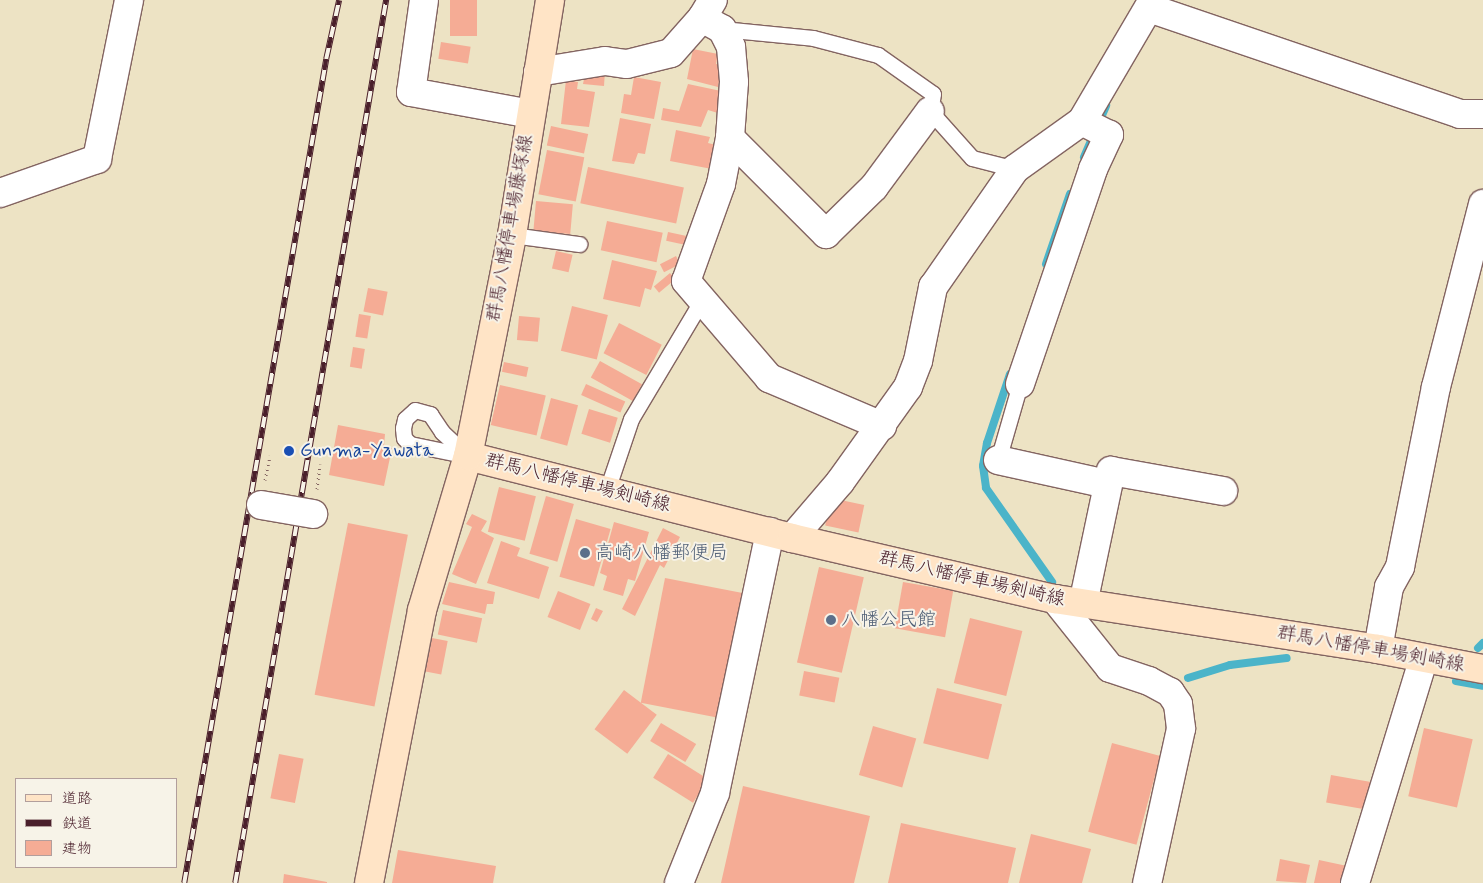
<!DOCTYPE html>
<meta charset="utf-8">
<style>
body{margin:0}
#map{position:relative;width:1483px;height:883px;overflow:hidden;background:#ede3c4;font-family:Mynerve,"Klee One",sans-serif}
div>[style]{position:absolute}
[style*='--x']{left:calc(var(--x)*1px);top:calc(var(--y)*1px);width:calc(var(--w)*1px);rotate:calc(var(--a)*1deg)}
.stream>*{height:8px;margin:-4px;padding:0 4px;transform-origin:4px;border-radius:4px;background:#4bb4c9}
.building>*{inset:0;background:#f5ac95;transform-origin:0 0}
.path>*{height:3px;margin-top:-1.5px;transform-origin:0;background:repeating-linear-gradient(90deg,#836461 0 1px,transparent 0 5px)}
.roads{filter:drop-shadow(1px 0 #836461) drop-shadow(-1px 0 #836461) drop-shadow(0 1px #836461) drop-shadow(0 -1px #836461)}
.lane>*{height:15px;margin:-7.5px;padding:0 7.5px;transform-origin:7.5px;border-radius:7.5px;background:#fff}
.street>*{height:28px;margin:-14px;padding:0 14px;transform-origin:14px;border-radius:14px;background:#fff}
.secondary>*{height:28px;margin:-14px;padding:0 14px;transform-origin:14px;border-radius:14px;background:#ffe4c6}
.rail>*{height:5.5px;margin-top:-2.75px;transform-origin:0;background:repeating-linear-gradient(90deg,#f7f3e8 0 11px,#4a1f2b 0 22px);box-sizing:border-box;border-block:1px solid #4a1f2b}
.bridges{filter:drop-shadow(1px 0 #836461) drop-shadow(-1px 0 #836461) drop-shadow(0 1px #836461) drop-shadow(0 -1px #836461)}
.street-bridge>*{height:28px;margin:-14px;padding:0 14px;transform-origin:14px;border-radius:14px;background:#fff}
.dots>*{width:14px;height:14px;translate:-50% -50%;box-sizing:border-box;border:2px solid #f7f3e8;border-radius:50%}
span{translate:-50% -50%;white-space:nowrap;text-align:center;line-height:1.15;-webkit-text-stroke:4px #f7f3e8;paint-order:stroke}
.street-label{font-size:19px;color:#4a1f2b}
.transit-label{font-size:19px;color:#164399}
.left{translate:0 -50%;text-align:left}
.service-label{font-size:19px;color:#4e5e75}
.legend{position:absolute;left:15px;top:778px;width:162px;height:90px;box-sizing:border-box;background:#f7f3e8;border:1px solid #b29e9c;margin:0;padding:6px 9px;list-style:none;font-size:15px;color:#4a1f2b}
.legend li{display:flex;align-items:center;gap:10px;height:25px}
.legend b{width:25px;border:1px solid #b29e9c}
</style>
<div id="map">
<div class="stream">
<i style="--x:1084;--y:157;--w:56;--a:-66.7"></i>
<i style="--x:1046;--y:264;--w:74;--a:-71.1"></i>
<i style="--x:1010;--y:374;--w:73;--a:108.4"></i>
<i style="--x:987;--y:443;--w:23;--a:100"></i>
<i style="--x:983;--y:466;--w:22;--a:82"></i>
<i style="--x:986;--y:488;--w:115;--a:54.9"></i>
<i style="--x:1478;--y:648;--w:7;--a:-45"></i>
<i style="--x:1188;--y:678;--w:44;--a:-17.2"></i>
<i style="--x:1230;--y:665;--w:57;--a:-7"></i>
<i style="--x:1456;--y:681;--w:27;--a:10"></i>
</div>
<div class="building">
<i style="left:450px;top:0;width:27px;height:36px"></i>
<i style="left:441px;top:42px;width:30px;height:17px;rotate:9deg"></i>
<i style="clip-path:polygon(693px 49px,718px 54px,716px 64px,722px 65px,718px 87px,687px 79px)"></i>
<i style="clip-path:polygon(605px 71px,604px 86px,583px 84px,585px 74px)"></i>
<i style="clip-path:polygon(634px 77px,661px 82px,654px 119px,621px 113px,624px 94px,631px 95px)"></i>
<i style="clip-path:polygon(566px 80px,578px 82px,577px 89px,595px 92px,589px 127px,561px 124px)"></i>
<i style="clip-path:polygon(688px 84px,721px 91px,721px 114px,708px 110px,701px 127px,661px 120px,663px 108px,679px 111px)"></i>
<i style="clip-path:polygon(620px 118px,651px 124px,645px 154px,638px 153px,634px 164px,612px 161px)"></i>
<i style="left:551px;top:126px;width:38px;height:20px;rotate:12deg"></i>
<i style="clip-path:polygon(676px 130px,710px 137px,708px 143px,716px 145px,712px 169px,670px 161px)"></i>
<i style="left:547px;top:150px;width:38px;height:45px;rotate:11deg"></i>
<i style="left:588px;top:167px;width:98px;height:37px;rotate:12deg"></i>
<i style="left:536px;top:201px;width:37px;height:30px;rotate:5deg"></i>
<i style="left:607px;top:221px;width:57px;height:30px;rotate:12deg"></i>
<i style="left:668px;top:232px;width:19px;height:9px;rotate:12deg"></i>
<i style="left:556px;top:251px;width:17px;height:18px;rotate:13deg"></i>
<i style="left:676px;top:256px;width:9px;height:18px;rotate:63deg"></i>
<i style="clip-path:polygon(612px 260px,657px 271px,651px 290px,645px 288px,640px 307px,603px 299px)"></i>
<i style="left:670px;top:273px;width:8px;height:21px;rotate:50deg"></i>
<i style="left:368px;top:288px;width:20px;height:24px;rotate:11deg"></i>
<i style="left:572px;top:306px;width:37px;height:46px;rotate:14deg"></i>
<i style="left:359px;top:314px;width:12px;height:23px;rotate:9deg"></i>
<i style="left:519px;top:316px;width:21px;height:24px;rotate:5deg"></i>
<i style="left:619px;top:323px;width:48px;height:34px;rotate:27deg"></i>
<i style="left:353px;top:347px;width:12px;height:20px;rotate:9deg"></i>
<i style="left:600px;top:361px;width:48px;height:19px;rotate:29deg"></i>
<i style="left:504px;top:362px;width:25px;height:10px;rotate:12deg"></i>
<i style="left:586px;top:384px;width:43px;height:12px;rotate:24deg"></i>
<i style="left:500px;top:385px;width:47px;height:41px;rotate:13deg"></i>
<i style="left:551px;top:398px;width:28px;height:42px;rotate:15deg"></i>
<i style="left:589px;top:409px;width:30px;height:26px;rotate:17deg"></i>
<i style="clip-path:polygon(338px 425px,385px 434px,384px 446px,392px 448px,384px 486px,329px 475px)"></i>
<i style="left:499px;top:487px;width:38px;height:46px;rotate:14deg"></i>
<i style="left:546px;top:496px;width:29px;height:60px;rotate:16deg"></i>
<i style="left:831px;top:498px;width:34px;height:28px;rotate:12deg"></i>
<i style="clip-path:polygon(472px 514px,487px 521px,481px 531px,494px 538px,476px 584px,452px 574px,472px 527px,466px 524px)"></i>
<i style="left:576px;top:519px;width:36px;height:60px;rotate:16deg"></i>
<i style="clip-path:polygon(614px 522px,649px 532px,635px 581px,628px 579px,623px 596px,603px 590px,607px 576px,600px 573px)"></i>
<i style="left:348px;top:523px;width:61px;height:175px;rotate:11deg"></i>
<i style="clip-path:polygon(663px 528px,680px 537px,664px 568px,660px 565px,635px 616px,622px 609px)"></i>
<i style="clip-path:polygon(501px 541px,520px 548px,517px 556px,549px 567px,539px 599px,487px 583px)"></i>
<i style="left:819px;top:567px;width:46px;height:98px;rotate:13deg"></i>
<i style="left:665px;top:578px;width:79px;height:127px;rotate:11deg"></i>
<i style="clip-path:polygon(449px 582px,495px 592px,493px 604px,487px 604px,485px 614px,442px 604px)"></i>
<i style="left:903px;top:582px;width:51px;height:47px;rotate:10deg"></i>
<i style="left:558px;top:591px;width:35px;height:28px;rotate:22deg"></i>
<i style="clip-path:polygon(596px 608px,603px 611px,597px 622px,591px 619px)"></i>
<i style="left:443px;top:610px;width:40px;height:25px;rotate:12deg"></i>
<i style="left:970px;top:618px;width:54px;height:67px;rotate:14deg"></i>
<i style="left:432px;top:638px;width:16px;height:34px;rotate:11deg"></i>
<i style="left:804px;top:671px;width:36px;height:25px;rotate:11deg"></i>
<i style="left:937px;top:688px;width:67px;height:57px;rotate:14deg"></i>
<i style="left:624px;top:690px;width:41px;height:49px;rotate:37deg"></i>
<i style="left:661px;top:723px;width:41px;height:21px;rotate:31deg"></i>
<i style="left:873px;top:726px;width:45px;height:51px;rotate:16deg"></i>
<i style="left:1424px;top:728px;width:50px;height:70px;rotate:13deg"></i>
<i style="left:1112px;top:743px;width:50px;height:92px;rotate:15deg"></i>
<i style="left:279px;top:754px;width:25px;height:45px;rotate:11deg"></i>
<i style="left:668px;top:754px;width:47px;height:28px;rotate:32deg"></i>
<i style="left:1331px;top:775px;width:42px;height:28px;rotate:10deg"></i>
<i style="clip-path:polygon(743px 786px,870px 816px,854px 883px,721px 883px)"></i>
<i style="clip-path:polygon(901px 823px,1016px 848px,1008px 883px,888px 883px)"></i>
<i style="clip-path:polygon(1031px 834px,1091px 849px,1082px 883px,1019px 883px)"></i>
<i style="clip-path:polygon(398px 850px,496px 866px,493px 883px,392px 883px)"></i>
<i style="clip-path:polygon(1280px 859px,1310px 865px,1306px 883px,1276px 881px)"></i>
<i style="clip-path:polygon(1319px 860px,1347px 866px,1343px 883px,1314px 883px)"></i>
<i style="clip-path:polygon(284px 874px,327px 882px,327px 883px,283px 883px)"></i>
</div>
<div class="path">
<i style="--x:265;--y:480;--w:25;--a:-78"></i>
<i style="--x:317;--y:489;--w:25;--a:-83"></i>
</div>
<div class="roads">
<div class="lane">
<i style="--x:722;--y:29;--w:91;--a:5.6"></i>
<i style="--x:813;--y:38;--w:67;--a:14.7"></i>
<i style="--x:878;--y:55;--w:67;--a:35.3"></i>
<i style="--x:933;--y:94;--w:17;--a:100"></i>
<i style="--x:930;--y:111;--w:63;--a:48.2"></i>
<i style="--x:972;--y:158;--w:44;--a:14.3"></i>
<i style="--x:512;--y:235;--w:68;--a:7.7"></i>
<i style="--x:415;--y:410;--w:16;--a:15"></i>
<i style="--x:430;--y:414;--w:22;--a:56"></i>
<i style="--x:442;--y:432;--w:35;--a:43"></i>
<i style="--x:468;--y:456;--w:59;--a:-168.3"></i>
<i style="--x:410;--y:444;--w:8;--a:-135"></i>
<i style="--x:404;--y:438;--w:10;--a:-96"></i>
<i style="--x:403;--y:428;--w:9;--a:-77"></i>
<i style="--x:405;--y:419;--w:13;--a:-42"></i>
<i style="--x:998;--y:460;--w:79;--a:-73.9"></i>
<i style="--x:607;--y:490;--w:75;--a:-71.3"></i>
<i style="--x:631;--y:419;--w:139;--a:-59.2"></i>
</div>
<div class="street">
<i style="--x:424;--y:0;--w:93;--a:98"></i>
<i style="--x:411;--y:92;--w:122;--a:10.4"></i>
<i style="--x:1149;--y:8;--w:329;--a:18.8"></i>
<i style="--x:1460;--y:114;--w:23;--a:0"></i>
<i style="--x:702;--y:18;--w:23;--a:29"></i>
<i style="--x:722;--y:29;--w:20;--a:63"></i>
<i style="--x:731;--y:47;--w:35;--a:85"></i>
<i style="--x:734;--y:82;--w:56;--a:94.1"></i>
<i style="--x:730;--y:138;--w:47;--a:101.1"></i>
<i style="--x:721;--y:184;--w:103;--a:109.8"></i>
<i style="--x:686;--y:281;--w:128;--a:49.4"></i>
<i style="--x:769;--y:378;--w:123;--a:23"></i>
<i style="--x:538;--y:72;--w:68;--a:-9.3"></i>
<i style="--x:605;--y:61;--w:22;--a:8"></i>
<i style="--x:627;--y:64;--w:45;--a:-14"></i>
<i style="--x:671;--y:53;--w:47;--a:-48.5"></i>
<i style="--x:702;--y:18;--w:21;--a:-59"></i>
<i style="--x:730;--y:138;--w:136;--a:45"></i>
<i style="--x:826;--y:234;--w:67;--a:-44.4"></i>
<i style="--x:874;--y:187;--w:94;--a:-53.6"></i>
<i style="--x:0;--y:193;--w:103;--a:-19.3"></i>
<i style="--x:97;--y:159;--w:162;--a:-78.6"></i>
<i style="--x:1020;--y:384;--w:227;--a:-71.2"></i>
<i style="--x:1093;--y:169;--w:38;--a:-65"></i>
<i style="--x:1109;--y:135;--w:30;--a:-153"></i>
<i style="--x:998;--y:460;--w:112;--a:12.4"></i>
<i style="--x:792;--y:538;--w:74;--a:-49.4"></i>
<i style="--x:840;--y:482;--w:117;--a:-54.4"></i>
<i style="--x:908;--y:387;--w:28;--a:-69"></i>
<i style="--x:918;--y:361;--w:76;--a:-78.5"></i>
<i style="--x:933;--y:287;--w:144;--a:-55.2"></i>
<i style="--x:1015;--y:169;--w:82;--a:-35.6"></i>
<i style="--x:1082;--y:121;--w:140;--a:-59.6"></i>
<i style="--x:1055;--y:599;--w:88;--a:51.4"></i>
<i style="--x:1110;--y:668;--w:41;--a:18.4"></i>
<i style="--x:1149;--y:681;--w:24;--a:28"></i>
<i style="--x:1170;--y:692;--w:14;--a:56"></i>
<i style="--x:1178;--y:704;--w:25;--a:83"></i>
<i style="--x:1181;--y:729;--w:158;--a:102.4"></i>
<i style="--x:1083;--y:604;--w:136;--a:-78.1"></i>
<i style="--x:1111;--y:471;--w:114;--a:10.1"></i>
<i style="--x:1378;--y:649;--w:63;--a:-79.9"></i>
<i style="--x:1389;--y:587;--w:23;--a:-61"></i>
<i style="--x:1400;--y:567;--w:184;--a:-78.7"></i>
<i style="--x:1436;--y:387;--w:189;--a:-75.6"></i>
<i style="--x:679;--y:883;--w:97;--a:-68.2"></i>
<i style="--x:715;--y:793;--w:267;--a:-78.1"></i>
<i style="--x:1355;--y:883;--w:235;--a:-73"></i>
</div>
<div class="secondary">
<i style="--x:468;--y:456;--w:334;--a:14.2"></i>
<i style="--x:792;--y:538;--w:270;--a:13.1"></i>
<i style="--x:1055;--y:599;--w:327;--a:8.8"></i>
<i style="--x:1378;--y:649;--w:107;--a:10.8"></i>
<i style="--x:369;--y:883;--w:278;--a:-79"></i>
<i style="--x:422;--y:610;--w:161;--a:-73.4"></i>
<i style="--x:468;--y:456;--w:225;--a:-78.7"></i>
<i style="--x:512;--y:235;--w:238;--a:-80.8"></i>
</div>
</div>
<div class="rail">
<i style="--x:184;--y:883;--w:836;--a:-80.22"></i>
<i style="--x:326;--y:59;--w:60;--a:-77.6"></i>
<i style="--x:235;--y:883;--w:896;--a:-80.3"></i>
</div>
<div class="bridges">
<div class="street-bridge">
<i style="--x:261;--y:505;--w:53;--a:9.8"></i>
</div>
</div>
<div class="dots">
<i style="left:289px;top:451px;background:#1a4fb4"></i>
<i style="left:585px;top:553px;background:#5c6f8a"></i>
<i style="left:831px;top:620px;background:#5c6f8a"></i>
</div>
<div class="street-label">
<span style="left:510px;top:228px;rotate:-80deg">群馬八幡停車場藤塚線</span>
<span style="left:578px;top:483px;rotate:14deg">群馬八幡停車場剣崎線</span>
<span style="left:972px;top:579px;rotate:13deg">群馬八幡停車場剣崎線</span>
<span style="left:1371px;top:649px;rotate:10deg">群馬八幡停車場剣崎線</span>
</div>
<div class="transit-label">
<span class="left" style="left:300px;top:451px">Gunma-Yawata</span>
</div>
<div class="service-label">
<span class="left" style="left:595px;top:553px">高崎八幡郵便局</span>
<span class="left" style="left:841px;top:620px">八幡公民館</span>
</div>
<ul class="legend">
<li><b style="height:6px;background:#ffe4c6"></b>道路</li>
<li><b style="height:6px;background:#4a1f2b"></b>鉄道</li>
<li><b style="height:14px;background:#f5ac95"></b>建物</li>
</ul>
</div>
